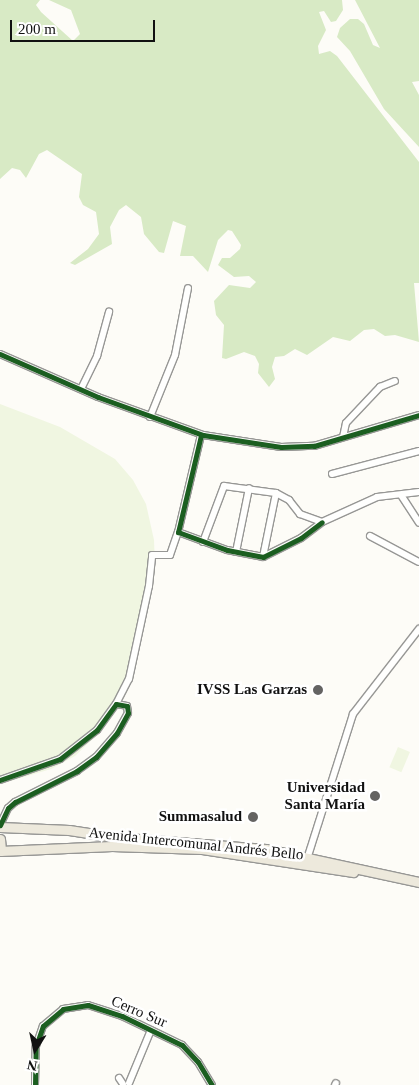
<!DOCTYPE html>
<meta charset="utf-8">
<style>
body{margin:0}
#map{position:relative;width:419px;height:1085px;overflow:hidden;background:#fdfcf7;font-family:Georgia,serif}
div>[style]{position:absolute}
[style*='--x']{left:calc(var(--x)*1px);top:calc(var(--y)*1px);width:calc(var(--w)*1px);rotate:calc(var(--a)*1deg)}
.forest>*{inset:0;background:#d8eac5}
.pitch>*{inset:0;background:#f0f6e1;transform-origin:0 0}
.roads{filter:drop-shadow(1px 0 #979795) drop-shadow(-1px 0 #979795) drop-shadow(0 1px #979795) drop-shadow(0 -1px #979795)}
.minor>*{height:6px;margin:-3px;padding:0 3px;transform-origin:3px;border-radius:3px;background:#fffffe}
.major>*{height:9px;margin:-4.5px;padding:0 4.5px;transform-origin:4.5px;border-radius:4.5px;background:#ede9dc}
.cycleway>*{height:5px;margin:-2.5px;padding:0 2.5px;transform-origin:2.5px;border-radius:2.5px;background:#1b5e20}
.dots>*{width:14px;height:14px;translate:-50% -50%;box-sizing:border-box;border:2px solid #fff;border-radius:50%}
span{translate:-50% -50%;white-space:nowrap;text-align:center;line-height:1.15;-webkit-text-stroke:5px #fff;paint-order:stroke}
.poi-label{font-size:15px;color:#111;font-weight:700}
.right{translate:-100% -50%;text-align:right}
.street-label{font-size:15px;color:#111}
.north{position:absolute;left:10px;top:1025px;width:50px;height:50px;-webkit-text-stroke:4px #fff;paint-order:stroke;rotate:190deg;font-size:14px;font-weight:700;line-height:20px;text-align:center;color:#111}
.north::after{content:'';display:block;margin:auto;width:18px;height:22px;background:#111;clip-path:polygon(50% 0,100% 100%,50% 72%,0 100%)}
.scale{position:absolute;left:10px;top:20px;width:145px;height:22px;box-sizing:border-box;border:2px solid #111;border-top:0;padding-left:6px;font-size:15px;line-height:18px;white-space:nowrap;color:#111;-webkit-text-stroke:4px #fff;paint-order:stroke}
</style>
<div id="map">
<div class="forest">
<i style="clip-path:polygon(0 0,40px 0,36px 5px,41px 12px,73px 41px,80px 34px,71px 10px,49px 0,342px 0,343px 10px,336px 21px,331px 22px,324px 11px,319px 12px,326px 30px,318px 46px,319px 54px,330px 51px,337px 56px,419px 162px,419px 283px,414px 283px,419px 342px,395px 335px,385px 336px,374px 329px,364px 330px,350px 341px,333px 337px,307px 355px,295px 349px,284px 356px,275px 357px,272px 367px,275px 379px,269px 387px,258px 373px,259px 364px,255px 356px,244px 352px,226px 359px,222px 358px,224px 325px,216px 315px,214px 301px,229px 285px,250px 288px,256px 282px,249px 276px,234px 277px,218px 265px,222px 258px,230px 258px,240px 249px,241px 245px,232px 231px,228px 230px,218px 240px,208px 272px,193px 256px,180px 256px,186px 226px,173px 221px,164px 253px,159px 252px,144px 234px,141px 217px,126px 205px,119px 210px,110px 227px,112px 244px,75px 265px,70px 263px,88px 249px,99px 234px,96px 212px,83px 205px,79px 197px,82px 174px,47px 150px,39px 154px,26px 178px,20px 170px,12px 168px,0 179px)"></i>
<i style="clip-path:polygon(355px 0,419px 0,419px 81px,412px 82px,419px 95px,419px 147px,384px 109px,350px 51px,337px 37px,340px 28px,350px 19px,358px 19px,364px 24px,373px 45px,380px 48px)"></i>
</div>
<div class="pitch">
<i style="clip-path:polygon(0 404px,60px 427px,115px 459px,133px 480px,146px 504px,154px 540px,155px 566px,133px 678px,101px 731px,75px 756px,51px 769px,0 784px)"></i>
<i style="left:398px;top:747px;width:13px;height:22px;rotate:23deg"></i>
</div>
<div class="roads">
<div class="minor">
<i style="--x:0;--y:354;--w:107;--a:23.7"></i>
<i style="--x:98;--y:397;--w:112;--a:19.9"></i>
<i style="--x:203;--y:435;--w:79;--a:8.7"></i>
<i style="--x:281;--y:447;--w:33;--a:-2"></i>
<i style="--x:314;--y:446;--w:109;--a:-16.4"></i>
<i style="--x:81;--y:389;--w:37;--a:-64"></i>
<i style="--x:97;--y:356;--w:46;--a:-74.7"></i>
<i style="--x:150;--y:417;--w:67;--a:-68"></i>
<i style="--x:175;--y:355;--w:68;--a:-79"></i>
<i style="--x:201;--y:435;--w:100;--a:103.3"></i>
<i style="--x:178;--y:532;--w:52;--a:20.2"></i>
<i style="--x:227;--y:550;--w:37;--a:11"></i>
<i style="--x:263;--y:557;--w:42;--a:-26.6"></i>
<i style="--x:301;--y:538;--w:26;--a:-37"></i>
<i style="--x:343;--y:437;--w:14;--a:-78"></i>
<i style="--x:346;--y:423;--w:50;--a:-46.6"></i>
<i style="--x:380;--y:387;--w:16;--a:-22"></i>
<i style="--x:332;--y:474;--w:90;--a:-14.8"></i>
<i style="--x:276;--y:493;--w:15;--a:28"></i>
<i style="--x:289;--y:500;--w:18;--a:52"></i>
<i style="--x:300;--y:514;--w:23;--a:20"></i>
<i style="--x:322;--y:522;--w:60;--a:-24.4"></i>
<i style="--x:377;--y:497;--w:42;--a:-6.8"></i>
<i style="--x:401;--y:495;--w:33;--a:57"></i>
<i style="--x:370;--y:536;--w:55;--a:28"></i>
<i style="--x:203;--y:542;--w:60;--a:-69.4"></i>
<i style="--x:224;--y:486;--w:52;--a:7.7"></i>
<i style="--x:276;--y:493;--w:65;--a:101.5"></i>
<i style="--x:236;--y:552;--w:65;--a:-78.5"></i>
<i style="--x:116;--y:704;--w:28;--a:-63"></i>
<i style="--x:129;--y:679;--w:95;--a:-77.9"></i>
<i style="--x:149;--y:586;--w:31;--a:-84"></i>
<i style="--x:152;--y:555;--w:18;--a:0"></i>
<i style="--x:170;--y:555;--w:24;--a:-71"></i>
<i style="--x:0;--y:780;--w:64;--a:-19.3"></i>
<i style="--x:60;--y:759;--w:47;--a:-38.1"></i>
<i style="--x:97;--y:730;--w:32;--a:-54"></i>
<i style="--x:116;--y:704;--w:11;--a:10"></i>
<i style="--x:127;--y:706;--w:7;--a:82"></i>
<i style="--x:128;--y:713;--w:23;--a:119"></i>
<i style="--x:117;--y:733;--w:32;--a:131"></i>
<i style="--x:96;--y:757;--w:24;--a:144"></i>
<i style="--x:77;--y:771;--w:69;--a:153.4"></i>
<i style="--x:15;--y:802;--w:9;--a:139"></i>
<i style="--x:8;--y:808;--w:19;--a:115"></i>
<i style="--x:308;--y:856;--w:149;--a:-72.4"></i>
<i style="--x:353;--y:714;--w:108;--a:-52.2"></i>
<i style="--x:119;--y:1078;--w:7;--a:56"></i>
<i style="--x:129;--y:1083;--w:57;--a:-67.5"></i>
<i style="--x:35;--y:1085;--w:39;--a:-89"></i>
<i style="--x:36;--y:1046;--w:21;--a:-71"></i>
<i style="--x:43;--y:1026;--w:26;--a:-40"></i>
<i style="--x:63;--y:1009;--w:25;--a:-9"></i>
<i style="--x:88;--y:1005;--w:36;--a:18"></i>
<i style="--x:122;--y:1016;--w:67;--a:25.8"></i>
<i style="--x:182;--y:1045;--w:23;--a:47"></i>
<i style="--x:198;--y:1062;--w:27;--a:59"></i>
<i style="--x:335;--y:1085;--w:2;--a:-63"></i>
</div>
<div class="major">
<i style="--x:0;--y:827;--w:69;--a:2.5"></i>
<i style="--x:69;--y:830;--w:46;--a:8.8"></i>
<i style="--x:114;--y:837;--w:152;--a:4.5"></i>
<i style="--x:266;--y:849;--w:157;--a:12.2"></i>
<i style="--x:0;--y:839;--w:12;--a:85"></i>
<i style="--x:0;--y:851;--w:112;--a:-2.6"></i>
<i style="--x:112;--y:846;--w:90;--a:1.9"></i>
<i style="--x:202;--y:849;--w:153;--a:8.7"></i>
</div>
</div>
<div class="cycleway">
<i style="--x:0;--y:354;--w:107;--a:23.7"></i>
<i style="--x:98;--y:397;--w:112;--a:19.9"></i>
<i style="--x:203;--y:435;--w:79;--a:8.7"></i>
<i style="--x:281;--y:447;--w:33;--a:-2"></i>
<i style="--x:314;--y:446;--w:109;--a:-16.4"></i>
<i style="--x:201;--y:435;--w:100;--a:103.3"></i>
<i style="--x:178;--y:532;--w:52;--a:20.2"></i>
<i style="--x:227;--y:550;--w:37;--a:11"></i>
<i style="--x:263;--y:557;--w:42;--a:-26.6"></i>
<i style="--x:301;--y:538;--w:26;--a:-37"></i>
<i style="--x:0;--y:780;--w:64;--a:-19.3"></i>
<i style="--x:60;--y:759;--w:47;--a:-38.1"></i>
<i style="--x:97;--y:730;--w:32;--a:-54"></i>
<i style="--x:116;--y:704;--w:11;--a:10"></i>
<i style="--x:127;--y:706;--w:7;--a:82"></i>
<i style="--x:128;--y:713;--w:23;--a:119"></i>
<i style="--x:117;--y:733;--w:32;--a:131"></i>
<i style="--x:96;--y:757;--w:24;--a:144"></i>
<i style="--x:77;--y:771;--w:69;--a:153.4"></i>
<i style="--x:15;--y:802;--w:9;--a:139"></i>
<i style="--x:8;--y:808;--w:19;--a:115"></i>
<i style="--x:35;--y:1085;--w:39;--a:-89"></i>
<i style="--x:36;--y:1046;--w:21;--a:-71"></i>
<i style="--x:43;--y:1026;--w:26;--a:-40"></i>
<i style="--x:63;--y:1009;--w:25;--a:-9"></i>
<i style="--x:88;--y:1005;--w:36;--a:18"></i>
<i style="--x:122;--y:1016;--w:67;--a:25.8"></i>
<i style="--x:182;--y:1045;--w:23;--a:47"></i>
<i style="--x:198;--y:1062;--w:27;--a:59"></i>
</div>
<div class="dots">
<i style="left:318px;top:690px;background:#646362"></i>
<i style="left:375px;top:796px;background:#646362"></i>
<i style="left:253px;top:817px;background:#646362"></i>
</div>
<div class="poi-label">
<span class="right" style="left:307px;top:690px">IVSS Las Garzas</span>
<span class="right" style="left:365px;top:796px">Universidad<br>Santa María</span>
<span class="right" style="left:242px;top:817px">Summasalud</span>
</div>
<div class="street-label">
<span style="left:196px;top:844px;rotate:6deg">Avenida Intercomunal Andrés Bello</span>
<span style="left:139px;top:1012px;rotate:23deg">Cerro Sur</span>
</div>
<div class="north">N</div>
<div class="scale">200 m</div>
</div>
